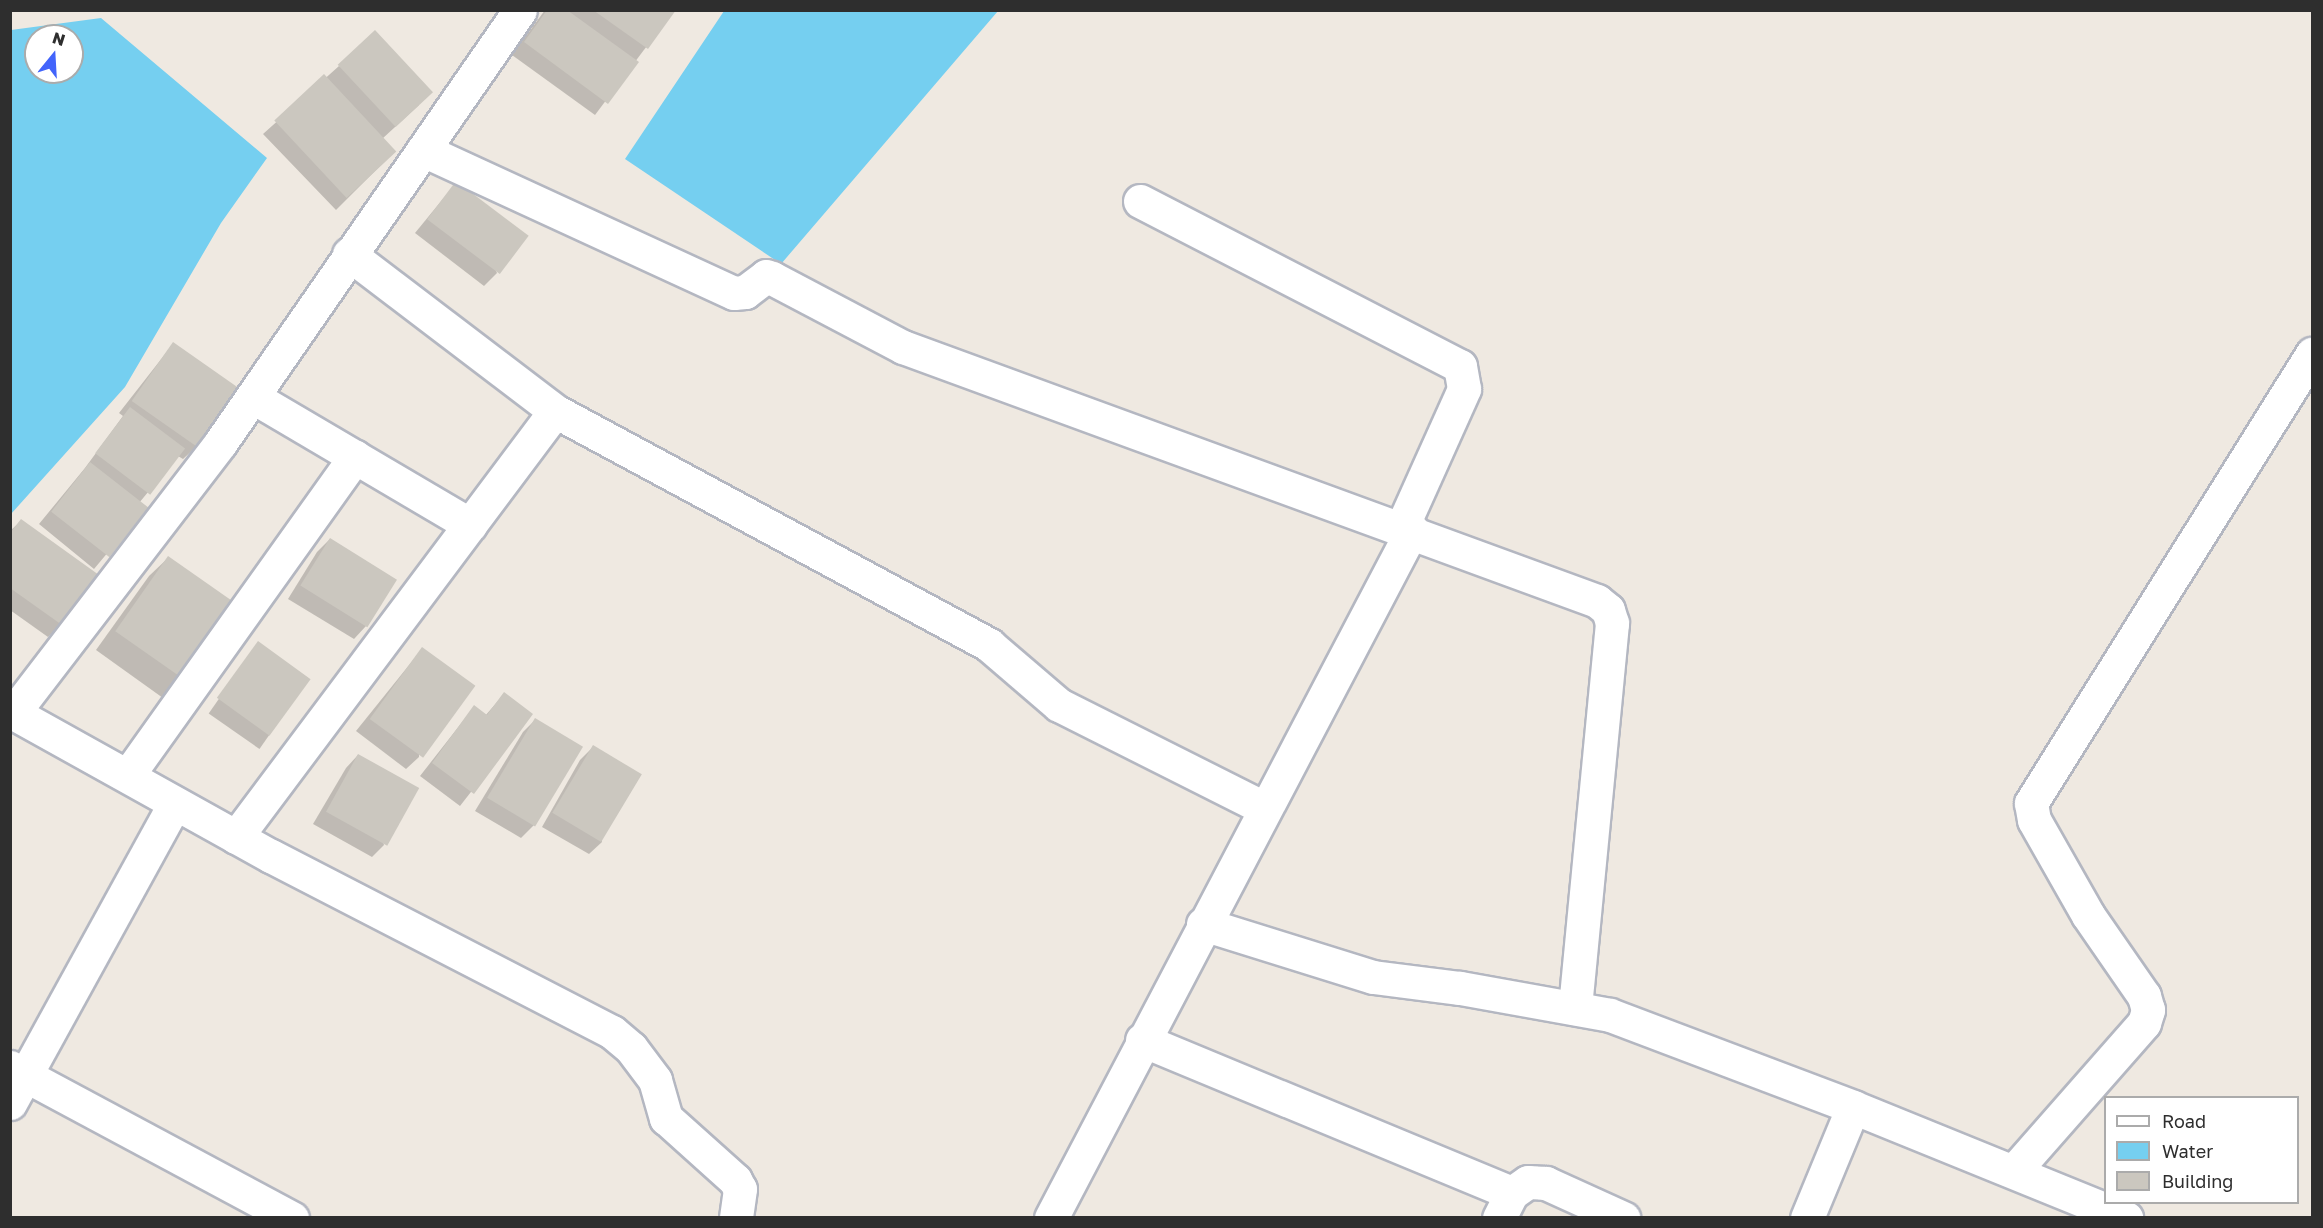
<!DOCTYPE html>
<style>
body{margin:0}
#map{position:relative;width:2323px;height:1228px;overflow:hidden;background:#efe9e1;font-family:"Golos Text",sans-serif}
div>[style]{position:absolute}
[style*='--x']{left:calc(var(--x)*1px);top:calc(var(--y)*1px);width:calc(var(--w)*1px);rotate:calc(var(--a)*1deg)}
.water>*{inset:0;background:#75cff0}
.shadow>*{inset:0;background:#0003;transform-origin:0 0}
.building>*{inset:0;background:#cbc7bf;transform-origin:0 0}
.roads{filter:drop-shadow(2px 0 #b4b7c1) drop-shadow(-2px 0 #b4b7c1) drop-shadow(0 2px #b4b7c1) drop-shadow(0 -2px #b4b7c1)}
.minor>*{height:33px;margin:-16.5px;padding:0 16.5px;transform-origin:16.5px;border-radius:16.5px;background:#fff}
span{translate:-50% -50%;white-space:nowrap;text-align:center;line-height:1.15;-webkit-text-stroke:6px #fff;paint-order:stroke}
.frame{position:absolute;inset:0;border:12px solid #2e2e2e;pointer-events:none}
.legend{position:absolute;left:2104px;top:1096px;width:195px;height:108px;box-sizing:border-box;background:#fff;border:2px solid #ababab;margin:0;padding:8px 10px;list-style:none;font-size:18px;color:#2e2e2e}
.legend li{display:flex;align-items:center;gap:12px;height:30px}
.legend b{width:30px;border:2px solid #ababab}
.north{position:absolute;left:24px;top:24px;width:60px;height:60px;box-sizing:border-box;background:#fff;border:2px solid #ababab;border-radius:50%;rotate:18deg;font-size:16px;font-weight:700;line-height:24px;text-align:center;color:#2e2e2e}
.north::after{content:'';display:block;margin:auto;width:21px;height:27px;background:#4264fb;clip-path:polygon(50% 0,100% 100%,50% 72%,0 100%)}
</style>
<div id="map">
<div class="water">
<i style="clip-path:polygon(724px 11px,724px 10px,998px 11px,781px 264px,625px 159px)"></i>
<i style="clip-path:polygon(evenodd,101px 18px,267px 158px,221px 223px,125px 387px,11px 514px,11px 30px,101px 18px,36px 36px,72px 36px,72px 72px,36px 72px,36px 36px)"></i>
</div>
<div class="shadow">
<i style="clip-path:polygon(545px 10px,674px 10px,595px 115px,512px 55px)"></i>
<i style="clip-path:polygon(339px 66px,419px 105px,382px 139px,394px 152px,336px 210px,263px 134px)"></i>
<i style="clip-path:polygon(456px 183px,497px 273px,484px 286px,415px 233px)"></i>
<i style="clip-path:polygon(173px 344px,196px 447px,183px 459px,178px 456px,139px 503px,145px 508px,94px 569px,39px 524px,85px 468px,123px 416px,119px 413px)"></i>
<i style="clip-path:polygon(21px 521px,61px 624px,48px 637px,10px 610px,10px 531px)"></i>
<i style="clip-path:polygon(330px 539px,366px 626px,354px 639px,288px 599px,317px 552px)"></i>
<i style="clip-path:polygon(168px 558px,235px 605px,163px 698px,96px 650px,149px 576px)"></i>
<i style="left:258px;top:643px;width:62px;height:86px;rotate:35deg"></i>
<i style="clip-path:polygon(422px 649px,419px 757px,406px 769px,356px 731px)"></i>
<i style="clip-path:polygon(504px 694px,531px 715px,460px 806px,420px 776px,474px 707px,485px 716px)"></i>
<i style="clip-path:polygon(535px 720px,581px 747px,534px 825px,521px 838px,475px 811px,523px 732px)"></i>
<i style="clip-path:polygon(593px 747px,602px 842px,589px 854px,542px 827px,580px 760px)"></i>
<i style="clip-path:polygon(358px 755px,384px 845px,372px 857px,313px 824px,346px 768px)"></i>
</div>
<div class="building">
<i style="clip-path:polygon(547px 10px,567px 10px,639px 62px,608px 104px,524px 42px)"></i>
<i style="clip-path:polygon(593px 10px,676px 10px,648px 49px)"></i>
<i style="left:375px;top:30px;width:85px;height:51px;rotate:47deg"></i>
<i style="left:324px;top:74px;width:106px;height:68px;rotate:47deg"></i>
<i style="left:456px;top:181px;width:91px;height:48px;rotate:37deg"></i>
<i style="left:173px;top:342px;width:81px;height:72px;rotate:35deg"></i>
<i style="left:130px;top:407px;width:69px;height:58px;rotate:37deg"></i>
<i style="left:90px;top:462px;width:74px;height:63px;rotate:38deg"></i>
<i style="clip-path:polygon(21px 519px,99px 575px,62px 625px,10px 588px,10px 533px)"></i>
<i style="left:330px;top:538px;width:79px;height:56px;rotate:32deg"></i>
<i style="left:168px;top:556px;width:85px;height:92px;rotate:35deg"></i>
<i style="left:258px;top:641px;width:65px;height:70px;rotate:36deg"></i>
<i style="left:422px;top:647px;width:66px;height:89px;rotate:36deg"></i>
<i style="clip-path:polygon(504px 692px,533px 714px,474px 794px,432px 763px,474px 705px,487px 715px)"></i>
<i style="left:535px;top:718px;width:56px;height:93px;rotate:31deg"></i>
<i style="left:593px;top:745px;width:57px;height:79px;rotate:31deg"></i>
<i style="left:358px;top:754px;width:70px;height:66px;rotate:29deg"></i>
</div>
<div class="roads">
<div class="minor">
<i style="--x:423;--y:150;--w:342;--a:24.7"></i>
<i style="--x:734;--y:293;--w:11;--a:-5"></i>
<i style="--x:745;--y:292;--w:26;--a:-37"></i>
<i style="--x:766;--y:276;--w:6;--a:18"></i>
<i style="--x:772;--y:278;--w:148;--a:27.8"></i>
<i style="--x:903;--y:347;--w:739;--a:20.1"></i>
<i style="--x:1597;--y:601;--w:14;--a:39"></i>
<i style="--x:1608;--y:610;--w:14;--a:73"></i>
<i style="--x:1612;--y:623;--w:387;--a:95.5"></i>
<i style="--x:1140;--y:201;--w:360;--a:27.3"></i>
<i style="--x:1460;--y:366;--w:23;--a:80"></i>
<i style="--x:1464;--y:389;--w:151;--a:114.2"></i>
<i style="--x:349;--y:254;--w:259;--a:37.3"></i>
<i style="--x:555;--y:411;--w:493;--a:28.3"></i>
<i style="--x:989;--y:645;--w:92;--a:40.6"></i>
<i style="--x:1059;--y:705;--w:229;--a:26.7"></i>
<i style="--x:253;--y:397;--w:252;--a:30.5"></i>
<i style="--x:10;--y:711;--w:299;--a:29.1"></i>
<i style="--x:271;--y:856;--w:384;--a:27.3"></i>
<i style="--x:612;--y:1032;--w:25;--a:40"></i>
<i style="--x:631;--y:1048;--w:40;--a:53"></i>
<i style="--x:655;--y:1080;--w:40;--a:74"></i>
<i style="--x:666;--y:1118;--w:93;--a:41.9"></i>
<i style="--x:735;--y:1180;--w:10;--a:61"></i>
<i style="--x:740;--y:1189;--w:29;--a:98"></i>
<i style="--x:14;--y:712;--w:340;--a:-52.5"></i>
<i style="--x:221;--y:442;--w:525;--a:-55.31"></i>
<i style="--x:128;--y:775;--w:391;--a:-54.5"></i>
<i style="--x:236;--y:837;--w:532;--a:-53.17"></i>
<i style="--x:1203;--y:924;--w:178;--a:17.3"></i>
<i style="--x:1373;--y:977;--w:88;--a:7.2"></i>
<i style="--x:1460;--y:988;--w:152;--a:10.2"></i>
<i style="--x:1610;--y:1015;--w:260;--a:20.7"></i>
<i style="--x:1853;--y:1107;--w:295;--a:22.1"></i>
<i style="--x:1142;--y:1040;--w:400;--a:22.5"></i>
<i style="--x:10;--y:1067;--w:320;--a:28.2"></i>
<i style="--x:10;--y:1103;--w:342;--a:-61.2"></i>
<i style="--x:2014;--y:1171;--w:197;--a:-48.7"></i>
<i style="--x:2144;--y:1023;--w:14;--a:-73"></i>
<i style="--x:2148;--y:1010;--w:15;--a:-106"></i>
<i style="--x:2144;--y:996;--w:98;--a:-124.7"></i>
<i style="--x:2088;--y:915;--w:109;--a:-119.6"></i>
<i style="--x:2034;--y:820;--w:17;--a:-100"></i>
<i style="--x:2031;--y:803;--w:530;--a:-57.96"></i>
<i style="--x:1051;--y:1218;--w:777;--a:-62.31"></i>
<i style="--x:1499;--y:1218;--w:28;--a:-63"></i>
<i style="--x:1512;--y:1193;--w:19;--a:-35"></i>
<i style="--x:1528;--y:1182;--w:18;--a:3"></i>
<i style="--x:1546;--y:1183;--w:85;--a:24.4"></i>
<i style="--x:1807;--y:1218;--w:120;--a:-67.5"></i>
</div>
</div>
<div class="frame"></div>
<ul class="legend">
<li><b style="height:8px;background:#fff"></b>Road</li>
<li><b style="height:16px;background:#75cff0"></b>Water</li>
<li><b style="height:16px;background:#cbc7bf"></b>Building</li>
</ul>
<div class="north">N</div>
</div>
